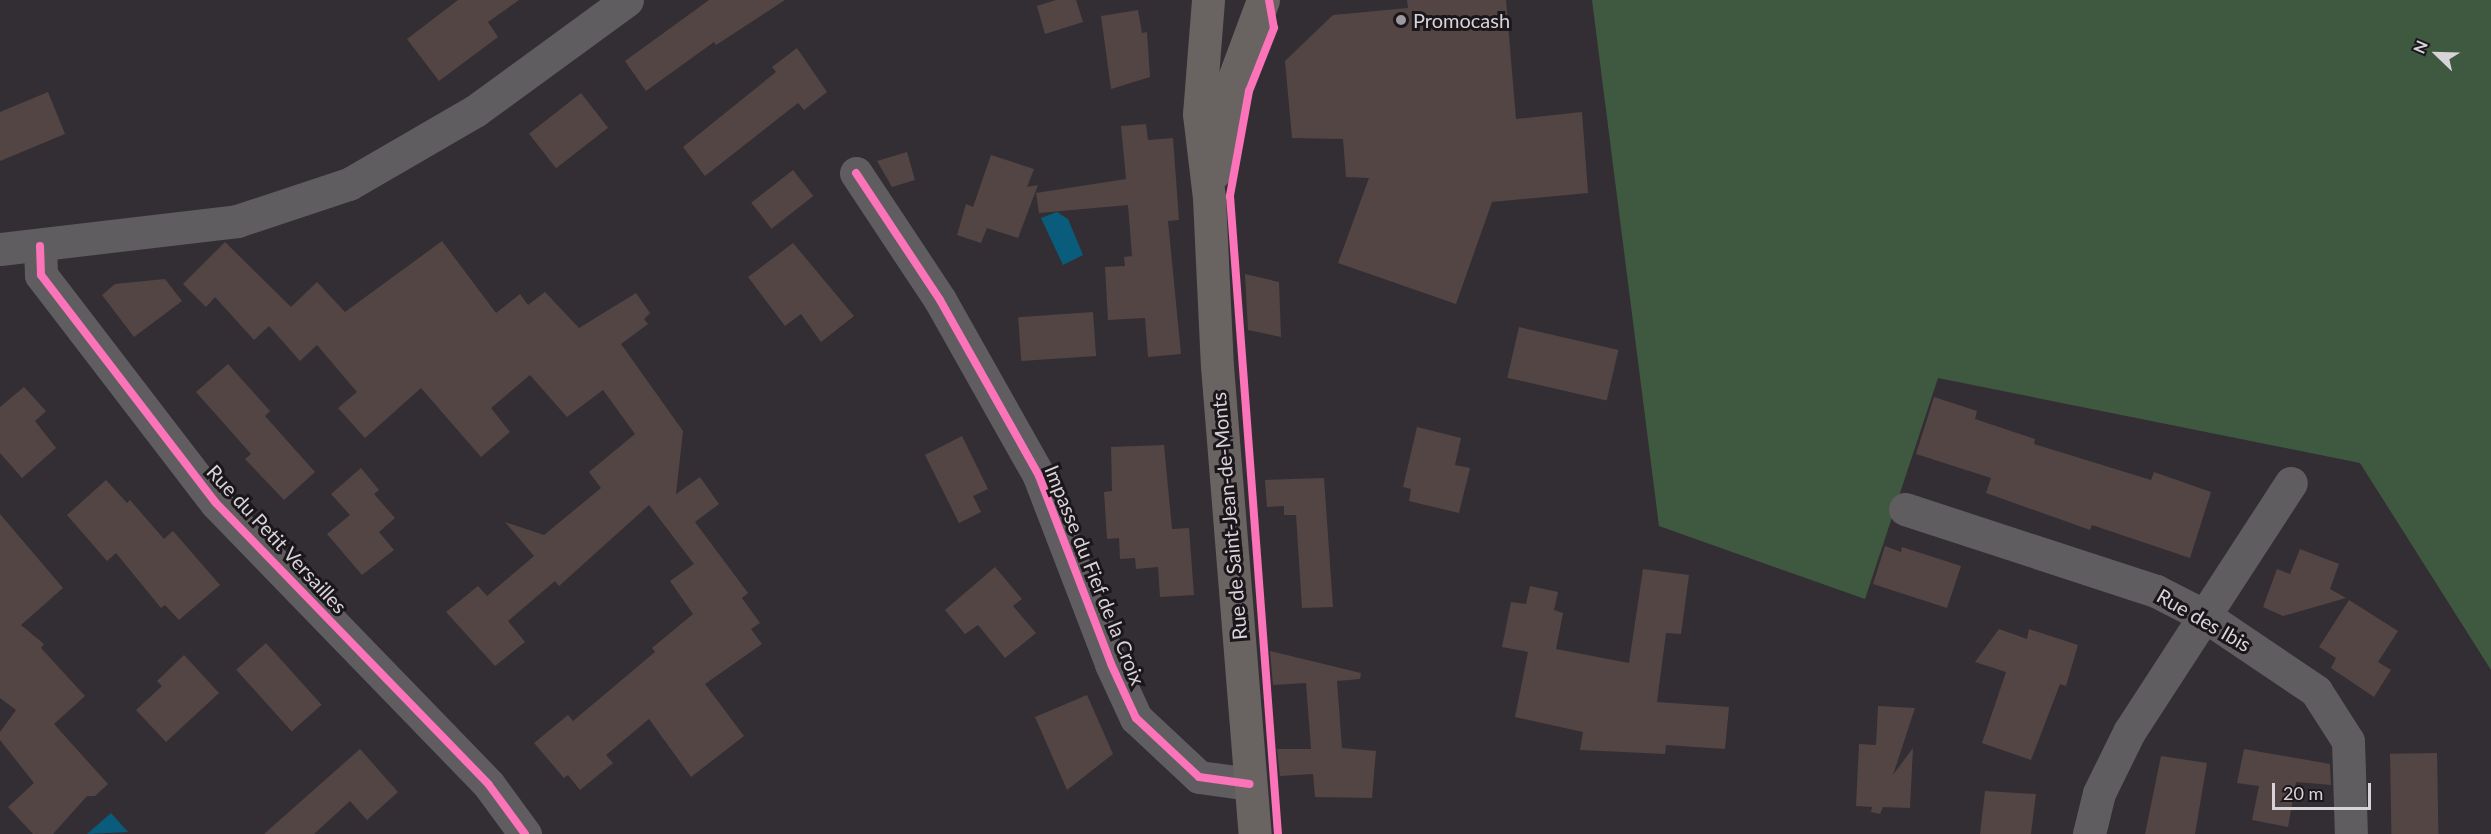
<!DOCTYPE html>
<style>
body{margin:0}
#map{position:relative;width:2491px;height:834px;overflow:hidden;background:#332e34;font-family:Lato,sans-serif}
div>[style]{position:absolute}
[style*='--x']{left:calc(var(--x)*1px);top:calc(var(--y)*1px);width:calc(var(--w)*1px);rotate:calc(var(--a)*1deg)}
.green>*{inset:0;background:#3f5940}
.water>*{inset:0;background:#095c7c}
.building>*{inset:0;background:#534543;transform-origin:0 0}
.minor>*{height:33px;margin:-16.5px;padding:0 16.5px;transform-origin:16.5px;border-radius:16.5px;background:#605d60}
.major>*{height:33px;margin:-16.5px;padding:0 16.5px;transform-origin:16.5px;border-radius:16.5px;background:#696461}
.cycleway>*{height:8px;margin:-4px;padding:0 4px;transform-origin:4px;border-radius:4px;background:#fb73b8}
.dots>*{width:16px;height:16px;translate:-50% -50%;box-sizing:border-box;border:3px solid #1a161a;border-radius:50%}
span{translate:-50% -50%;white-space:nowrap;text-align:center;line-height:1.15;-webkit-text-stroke:6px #1a161a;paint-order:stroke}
.poi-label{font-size:20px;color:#d8d3d9}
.left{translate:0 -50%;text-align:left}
.street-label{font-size:20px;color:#d8d3d9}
.north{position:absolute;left:2407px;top:24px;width:60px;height:60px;-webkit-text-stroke:4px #1a161a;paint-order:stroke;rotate:293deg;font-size:16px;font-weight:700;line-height:24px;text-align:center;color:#d8d3d9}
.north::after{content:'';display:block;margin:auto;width:21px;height:27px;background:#d8d3d9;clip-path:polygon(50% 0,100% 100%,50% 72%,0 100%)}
.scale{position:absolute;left:2272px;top:783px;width:99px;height:27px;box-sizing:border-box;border:3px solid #d8d3d9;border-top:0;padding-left:8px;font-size:18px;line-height:21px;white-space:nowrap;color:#d8d3d9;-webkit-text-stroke:4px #1a161a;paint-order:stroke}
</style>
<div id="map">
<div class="green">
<i style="clip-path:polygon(1592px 0,2491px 0,2491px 670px,2360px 463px,1938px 378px,1865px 599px,1659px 526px)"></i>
</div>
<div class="water">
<i style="clip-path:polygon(1057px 212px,1068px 219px,1083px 255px,1063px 265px,1041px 218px)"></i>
<i style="clip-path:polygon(111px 813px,128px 832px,87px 834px)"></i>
</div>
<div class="building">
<i style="clip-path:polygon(458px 0,519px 0,488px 22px,498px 37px,439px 81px,407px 39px)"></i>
<i style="clip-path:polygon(709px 0,785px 0,716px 45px,714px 42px,646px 91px,625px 61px)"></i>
<i style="clip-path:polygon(1056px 0,1076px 0,1083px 22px,1045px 34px,1037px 6px)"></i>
<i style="clip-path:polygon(1407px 0,1506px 0,1516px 119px,1582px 112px,1588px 193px,1492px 202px,1456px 304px,1338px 263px,1369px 178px,1346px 177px,1343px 139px,1292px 138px,1285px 61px,1333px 15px,1408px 8px)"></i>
<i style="clip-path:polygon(1138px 10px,1142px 33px,1147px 32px,1150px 77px,1111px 89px,1101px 16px)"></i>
<i style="clip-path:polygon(797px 48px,827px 92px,804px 110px,798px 103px,705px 176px,683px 147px,776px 72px,772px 67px)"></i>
<i style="clip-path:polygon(48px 92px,65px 134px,0 161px,0 112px)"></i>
<i style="left:581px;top:93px;width:44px;height:66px;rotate:52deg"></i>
<i style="clip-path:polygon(1146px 124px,1148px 140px,1173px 138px,1179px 220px,1168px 221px,1181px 354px,1148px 357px,1145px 318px,1108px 320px,1105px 267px,1125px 266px,1124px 257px,1132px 256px,1128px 205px,1039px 213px,1036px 193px,1126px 179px,1121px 126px)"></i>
<i style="clip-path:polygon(907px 152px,915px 180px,892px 187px,877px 161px)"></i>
<i style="clip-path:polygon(991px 155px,1034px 169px,1027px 187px,1038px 185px,1018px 238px,987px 228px,981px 243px,957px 235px,966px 204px,973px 207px)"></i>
<i style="left:793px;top:170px;width:33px;height:53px;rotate:52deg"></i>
<i style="clip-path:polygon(442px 241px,496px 313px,520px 294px,528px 305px,545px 292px,579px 328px,636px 293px,650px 313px,644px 319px,648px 324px,621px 344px,683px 431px,676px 494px,700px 477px,719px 504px,695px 522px,748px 593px,742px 598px,760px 623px,751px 629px,762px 644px,705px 684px,744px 736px,691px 777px,649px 719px,606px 755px,613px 763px,580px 790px,568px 775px,564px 778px,534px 743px,568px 715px,573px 721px,655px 652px,652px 648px,693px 614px,670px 581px,694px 564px,649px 505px,559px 586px,555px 581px,508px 621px,525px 642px,495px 666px,446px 612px,478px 586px,487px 596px,534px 556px,505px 522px,544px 535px,601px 488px,589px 472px,635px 434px,603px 390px,567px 417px,530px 375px,491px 408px,510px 432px,481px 457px,421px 388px,365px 438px,338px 408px,357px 392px,317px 345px,300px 361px,269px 326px,254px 340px,215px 297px,206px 307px,183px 284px,225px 242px,291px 307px,317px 282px,345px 312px)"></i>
<i style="clip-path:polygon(793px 243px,854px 316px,821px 342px,801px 314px,785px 326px,748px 277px)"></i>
<i style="clip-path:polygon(1245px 274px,1279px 282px,1281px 337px,1248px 330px)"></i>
<i style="clip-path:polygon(165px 279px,182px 301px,134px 337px,102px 295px,115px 284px)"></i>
<i style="left:1093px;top:312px;width:44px;height:75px;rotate:86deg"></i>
<i style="left:1519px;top:327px;width:102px;height:52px;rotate:13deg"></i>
<i style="clip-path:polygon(228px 364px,270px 411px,265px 416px,315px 472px,284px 500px,245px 459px,251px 454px,196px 392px)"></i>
<i style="clip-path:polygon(24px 387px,46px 411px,35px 421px,56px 448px,22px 478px,0 453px,0 407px)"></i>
<i style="clip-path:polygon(1934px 397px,1977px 411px,1975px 419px,2035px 439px,2034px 444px,2151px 480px,2154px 472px,2211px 492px,2190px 558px,2092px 525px,2090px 530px,1986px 493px,1991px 478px,1916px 454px)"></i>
<i style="clip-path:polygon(1417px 427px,1461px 438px,1455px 465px,1470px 468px,1459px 513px,1409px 501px,1411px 489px,1403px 487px)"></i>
<i style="clip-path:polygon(962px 436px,988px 489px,973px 496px,981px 512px,959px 523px,925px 455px)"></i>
<i style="clip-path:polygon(1164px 445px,1172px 529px,1189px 528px,1194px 595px,1160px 597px,1158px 567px,1136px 569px,1135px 558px,1120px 559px,1119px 538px,1107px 539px,1104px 492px,1112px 491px,1111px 447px)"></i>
<i style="clip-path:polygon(361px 468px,379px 490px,374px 494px,395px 518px,379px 532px,394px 550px,362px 575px,327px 534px,350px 515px,331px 494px)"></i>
<i style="clip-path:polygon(1324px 478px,1333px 607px,1302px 608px,1296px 515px,1284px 515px,1284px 506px,1267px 507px,1265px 480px)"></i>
<i style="clip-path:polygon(106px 480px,127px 503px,130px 500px,164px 539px,173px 531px,220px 585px,179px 620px,165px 605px,161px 608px,116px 553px,107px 561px,67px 515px)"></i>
<i style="clip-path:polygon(0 514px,63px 588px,21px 625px,44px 644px,41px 648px,85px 696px,54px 724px,108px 784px,95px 796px,87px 796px,53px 834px,33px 834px,8px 807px,34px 783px,0 740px,0 732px,16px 710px,0 698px)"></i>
<i style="clip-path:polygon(1885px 546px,1901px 552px,1902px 547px,1961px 566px,1947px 608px,1873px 584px)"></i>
<i style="clip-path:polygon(2300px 549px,2339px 564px,2330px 589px,2346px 598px,2283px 616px,2263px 607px,2277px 569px,2290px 574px)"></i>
<i style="clip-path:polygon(995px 567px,1022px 599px,1013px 606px,1036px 633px,1005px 658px,978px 625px,965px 634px,945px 610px)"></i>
<i style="clip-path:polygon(1643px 569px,1689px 575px,1681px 634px,1666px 633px,1657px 702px,1729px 707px,1725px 749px,1666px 745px,1665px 754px,1580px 750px,1583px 732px,1515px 717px,1528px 652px,1502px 647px,1511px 602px,1526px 604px,1530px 586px,1558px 592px,1554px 610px,1563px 613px,1556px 649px,1629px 663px)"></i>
<i style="clip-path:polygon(2349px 600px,2398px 631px,2378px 662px,2391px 670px,2374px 697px,2331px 668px,2336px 658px,2319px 647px)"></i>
<i style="clip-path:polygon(1999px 629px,2027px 639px,2029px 629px,2078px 645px,2066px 686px,2060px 684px,2031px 760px,1982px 743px,2006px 672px,1975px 662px)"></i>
<i style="left:266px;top:643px;width:83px;height:40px;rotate:48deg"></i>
<i style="clip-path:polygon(1270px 651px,1361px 673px,1360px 679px,1337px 681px,1342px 748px,1376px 751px,1372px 798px,1315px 797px,1313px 774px,1280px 776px,1277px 749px,1311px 749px,1306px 683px,1273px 685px)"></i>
<i style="clip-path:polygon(184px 655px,219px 693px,166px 742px,136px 710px,162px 686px,157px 681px)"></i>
<i style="clip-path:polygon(1087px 695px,1113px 754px,1067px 790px,1035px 717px)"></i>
<i style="clip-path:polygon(1878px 706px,1915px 708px,1893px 775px,1913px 748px,1910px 808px,1883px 807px,1880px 814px,1871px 812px,1872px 807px,1856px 806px,1859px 744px,1876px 745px)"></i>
<i style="clip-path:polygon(360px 749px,398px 792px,367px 820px,350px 801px,314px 834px,264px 834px)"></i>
<i style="clip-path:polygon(2244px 749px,2330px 764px,2331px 785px,2296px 782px,2288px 827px,2252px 820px,2259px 786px,2237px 783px)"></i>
<i style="left:2437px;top:753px;width:81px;height:47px;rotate:89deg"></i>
<i style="clip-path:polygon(2161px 756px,2207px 763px,2195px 834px,2145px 834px)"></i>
<i style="clip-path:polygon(1985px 791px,2036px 794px,2031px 834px,1980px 834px)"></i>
</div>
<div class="minor">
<i style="--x:856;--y:173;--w:152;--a:56.5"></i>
<i style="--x:940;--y:300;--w:202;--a:60.6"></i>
<i style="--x:1039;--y:476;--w:201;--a:69"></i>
<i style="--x:1111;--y:664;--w:60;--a:65.2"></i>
<i style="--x:1136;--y:718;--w:86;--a:43.1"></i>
<i style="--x:1199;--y:777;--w:51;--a:7.8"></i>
<i style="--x:40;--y:246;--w:29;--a:88"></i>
<i style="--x:41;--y:275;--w:287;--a:52.5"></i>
<i style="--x:216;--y:503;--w:392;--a:45.9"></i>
<i style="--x:489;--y:785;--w:61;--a:53.7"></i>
<i style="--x:0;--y:249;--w:239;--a:-6.7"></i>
<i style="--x:237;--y:221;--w:118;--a:-18.3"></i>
<i style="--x:349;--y:184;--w:146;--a:-30.1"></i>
<i style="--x:475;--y:111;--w:188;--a:-36.1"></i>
<i style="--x:1905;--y:509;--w:264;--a:18.1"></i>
<i style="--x:2156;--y:591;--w:55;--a:27"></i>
<i style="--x:2205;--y:616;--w:134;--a:34"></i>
<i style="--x:2316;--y:691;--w:59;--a:57.4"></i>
<i style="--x:2348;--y:741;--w:93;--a:88.2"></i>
<i style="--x:2089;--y:834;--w:42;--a:-76.3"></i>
<i style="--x:2099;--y:793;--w:68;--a:-63.8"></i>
<i style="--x:2129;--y:732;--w:297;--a:-57"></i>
</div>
<div class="major">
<i style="--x:1208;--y:0;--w:114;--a:94.5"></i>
<i style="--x:1199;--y:114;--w:85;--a:83.2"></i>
<i style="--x:1209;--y:198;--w:168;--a:87.3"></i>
<i style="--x:1217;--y:366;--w:470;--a:85.4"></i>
<i style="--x:1214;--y:173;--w:97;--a:-78.1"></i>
<i style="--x:1234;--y:78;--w:83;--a:-69.6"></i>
</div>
<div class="cycleway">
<i style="--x:1269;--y:0;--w:28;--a:80"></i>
<i style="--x:1274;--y:28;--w:68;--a:111.6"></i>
<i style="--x:1249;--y:91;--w:107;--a:100.3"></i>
<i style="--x:1230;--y:196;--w:640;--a:85.7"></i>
<i style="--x:856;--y:173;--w:152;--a:56.5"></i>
<i style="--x:940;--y:300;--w:202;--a:60.6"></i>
<i style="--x:1039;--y:476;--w:201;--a:69"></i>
<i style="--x:1111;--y:664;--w:60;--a:65.2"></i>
<i style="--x:1136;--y:718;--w:86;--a:43.1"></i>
<i style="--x:1199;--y:777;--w:51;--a:7.8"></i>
<i style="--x:40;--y:246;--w:29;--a:88"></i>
<i style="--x:41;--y:275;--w:287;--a:52.5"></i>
<i style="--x:216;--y:503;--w:392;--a:45.9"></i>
<i style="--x:489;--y:785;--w:61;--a:53.7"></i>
</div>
<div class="dots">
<i style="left:1401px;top:20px;background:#9e999f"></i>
</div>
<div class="poi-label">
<span class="left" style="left:1413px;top:20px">Promocash</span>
</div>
<div class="street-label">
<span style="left:1229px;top:516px;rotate:-95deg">Rue de Saint-Jean-de-Monts</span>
<span style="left:277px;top:539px;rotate:47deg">Rue du Petit Versailles</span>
<span style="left:1095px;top:575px;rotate:68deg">Impasse du Fief de la Croix</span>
<span style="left:2204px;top:620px;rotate:30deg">Rue des Ibis</span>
</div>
<div class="north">N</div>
<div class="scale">20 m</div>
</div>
